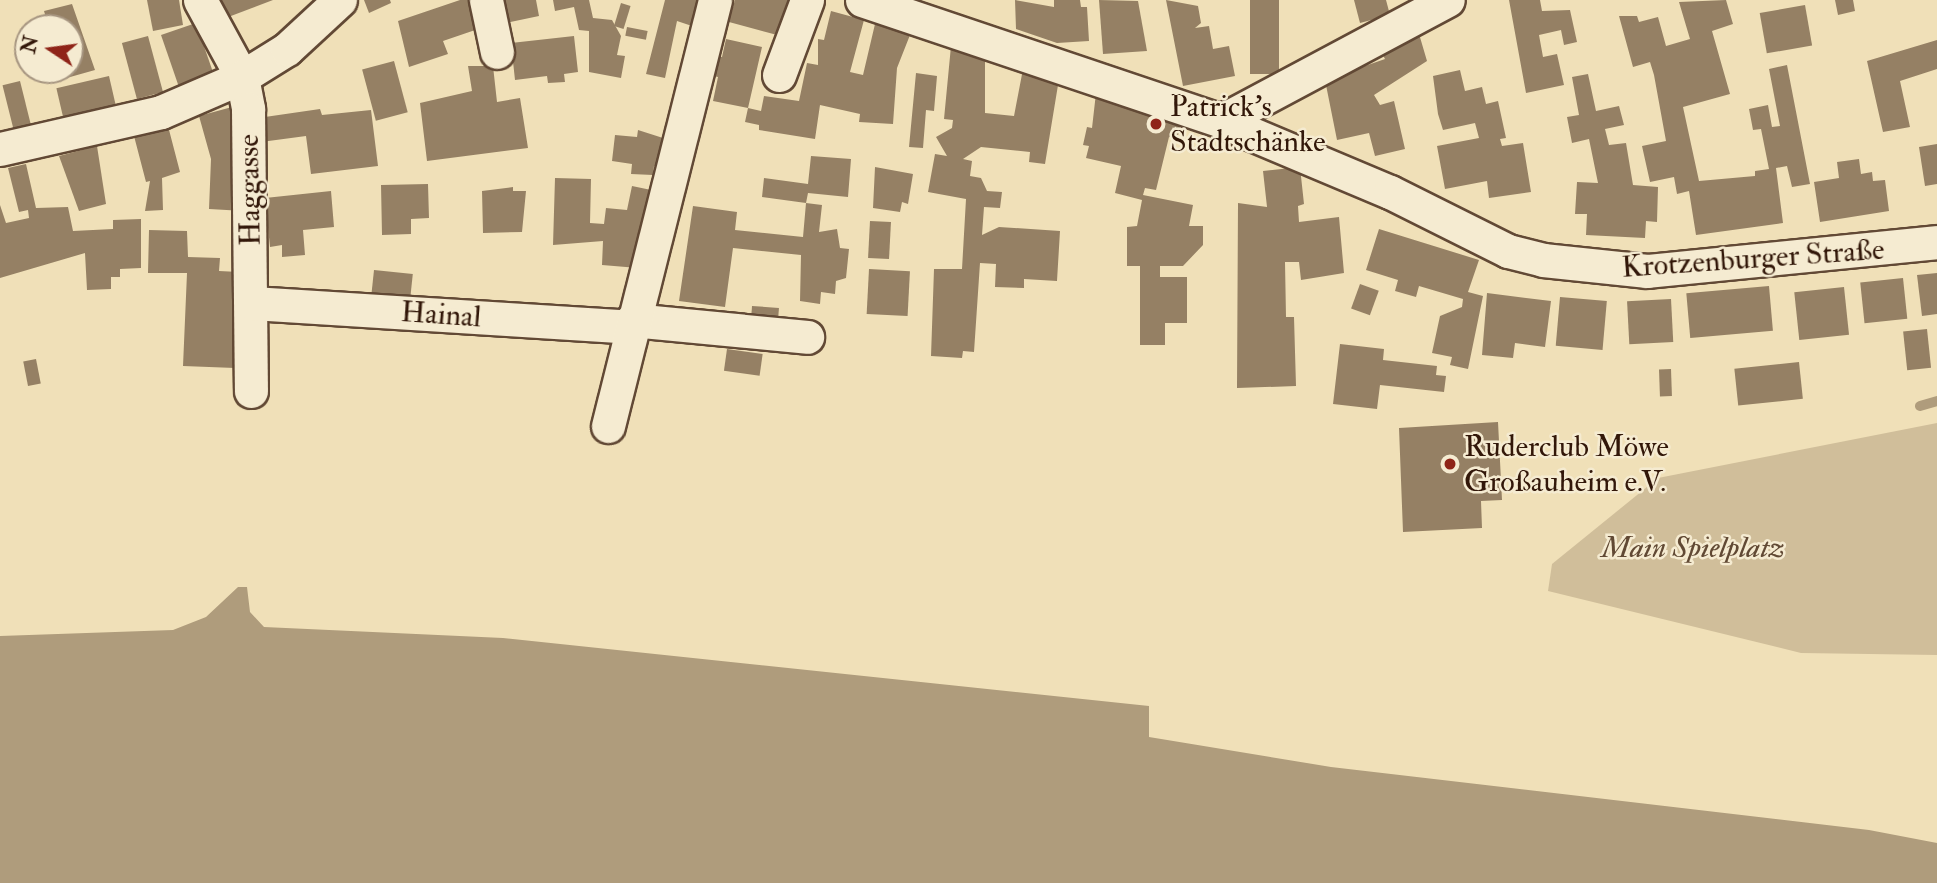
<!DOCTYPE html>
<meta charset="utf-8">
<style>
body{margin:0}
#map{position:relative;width:1937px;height:883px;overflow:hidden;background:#f0e0b8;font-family:"IM FELL Double Pica",serif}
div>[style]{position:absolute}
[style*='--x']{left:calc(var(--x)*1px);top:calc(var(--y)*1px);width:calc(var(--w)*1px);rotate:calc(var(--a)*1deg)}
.green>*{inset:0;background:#d0be9a}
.water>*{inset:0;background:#af9c7c}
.stream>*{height:10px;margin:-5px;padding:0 5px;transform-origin:5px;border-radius:5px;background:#af9c7c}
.building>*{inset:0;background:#958064;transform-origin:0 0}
.roads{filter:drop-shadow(2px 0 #624935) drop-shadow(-2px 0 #624935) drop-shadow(0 2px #624935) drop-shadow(0 -2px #624935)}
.minor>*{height:33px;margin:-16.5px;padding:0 16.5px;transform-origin:16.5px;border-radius:16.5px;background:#f5ebd1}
.dots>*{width:19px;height:19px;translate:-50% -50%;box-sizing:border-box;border:4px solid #f5ebd1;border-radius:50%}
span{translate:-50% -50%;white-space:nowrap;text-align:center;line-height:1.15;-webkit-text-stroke:5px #f5ebd1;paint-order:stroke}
.poi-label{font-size:30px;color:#321709}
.left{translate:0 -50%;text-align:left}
.street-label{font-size:30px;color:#321709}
.park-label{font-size:30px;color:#614934;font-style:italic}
.north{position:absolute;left:14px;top:14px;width:70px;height:70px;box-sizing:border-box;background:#f5ebd1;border:2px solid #a79681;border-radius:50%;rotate:283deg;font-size:19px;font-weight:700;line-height:28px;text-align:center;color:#321709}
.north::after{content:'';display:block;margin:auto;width:24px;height:32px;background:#8f2418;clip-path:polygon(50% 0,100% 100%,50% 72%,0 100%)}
</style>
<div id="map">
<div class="green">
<i style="clip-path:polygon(1937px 423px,1937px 655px,1801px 653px,1548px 591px,1552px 564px,1658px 478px)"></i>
</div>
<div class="water">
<i style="clip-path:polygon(238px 587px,247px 587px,250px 612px,264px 627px,503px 638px,1149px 706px,1149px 737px,1331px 767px,1869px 830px,1937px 843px,1937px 883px,0 883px,0 636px,173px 630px,206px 617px)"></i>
</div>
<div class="stream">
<i style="--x:1920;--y:406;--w:18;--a:-16"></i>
</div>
<div class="building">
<i style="clip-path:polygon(147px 0,179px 0,183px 25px,153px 31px)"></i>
<i style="clip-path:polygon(216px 0,273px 0,223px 19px)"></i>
<i style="clip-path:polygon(364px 0,390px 0,391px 3px,369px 13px)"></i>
<i style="clip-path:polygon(460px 0,475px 0,484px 27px,443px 41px,448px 54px,409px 67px,398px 21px)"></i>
<i style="clip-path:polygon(500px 0,536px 0,539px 16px,505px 23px)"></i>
<i style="clip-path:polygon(553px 0,589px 0,593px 18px,612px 20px,621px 36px,617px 55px,625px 56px,621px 78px,589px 72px,589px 31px,579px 30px,574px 7px,555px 11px)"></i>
<i style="clip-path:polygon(665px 0,701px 0,692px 26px,677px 21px,665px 78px,646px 74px)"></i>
<i style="clip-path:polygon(735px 0,791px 0,781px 36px,729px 22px)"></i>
<i style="clip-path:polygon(1015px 0,1054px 7px,1054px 0,1080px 0,1081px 7px,1087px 7px,1089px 41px,1057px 43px,1016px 29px)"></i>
<i style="clip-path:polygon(1099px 0,1138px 1px,1147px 51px,1103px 54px)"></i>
<i style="clip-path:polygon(1166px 0,1198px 6px,1201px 23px,1195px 28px,1209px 26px,1213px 49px,1229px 46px,1235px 76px,1183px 86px)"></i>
<i style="left:1250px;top:0;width:29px;height:74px"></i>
<i style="clip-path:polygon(1354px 0,1386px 0,1390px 15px,1360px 23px)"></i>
<i style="clip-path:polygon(1509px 0,1540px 0,1542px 11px,1570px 10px,1577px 42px,1564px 45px,1561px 30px,1539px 35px,1543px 57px,1557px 54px,1564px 85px,1526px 93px)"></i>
<i style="clip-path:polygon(1726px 0,1733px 24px,1712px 31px,1730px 94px,1683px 107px,1699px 181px,1755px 176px,1755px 171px,1769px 169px,1761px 129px,1753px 130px,1749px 109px,1768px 105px,1772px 127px,1780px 126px,1769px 69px,1787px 65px,1810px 184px,1792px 187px,1787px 166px,1776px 168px,1783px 223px,1696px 235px,1689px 191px,1677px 194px,1674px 177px,1650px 182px,1642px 146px,1666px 141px,1654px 75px,1650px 62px,1633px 67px,1619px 16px,1637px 16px,1639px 22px,1658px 17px,1666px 46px,1690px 39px,1679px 2px)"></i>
<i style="clip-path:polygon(1835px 0,1853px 0,1855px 11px,1838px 15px)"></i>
<i style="left:621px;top:3px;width:10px;height:24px;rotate:17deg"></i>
<i style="clip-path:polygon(72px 4px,95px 70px,63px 79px,60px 70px,70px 70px,70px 28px,49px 28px,44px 11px)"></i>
<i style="left:1805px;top:5px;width:41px;height:46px;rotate:80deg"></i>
<i style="clip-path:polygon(831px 11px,864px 20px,850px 72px,863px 75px,875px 24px,910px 35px,897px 68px,893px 124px,859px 122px,860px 114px,820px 105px,815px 139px,759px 130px,759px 125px,745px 122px,748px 108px,761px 111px,764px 96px,799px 101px,807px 63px,818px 65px,818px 39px,824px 40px)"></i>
<i style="left:196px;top:23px;width:54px;height:37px;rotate:71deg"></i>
<i style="left:627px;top:27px;width:21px;height:9px;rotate:11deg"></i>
<i style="clip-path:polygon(1417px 27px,1427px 61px,1374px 95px,1380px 105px,1394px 101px,1405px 149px,1375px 156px,1369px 133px,1337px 140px,1325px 80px,1385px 59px,1378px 46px)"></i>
<i style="left:148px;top:36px;width:58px;height:27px;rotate:75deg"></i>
<i style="clip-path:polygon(574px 36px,578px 72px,564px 74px,565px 82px,548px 83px,547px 76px,515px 80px,511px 43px)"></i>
<i style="clip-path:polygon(726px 39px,762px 47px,748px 108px,713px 101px,718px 77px,708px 75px,712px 55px,722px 57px)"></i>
<i style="clip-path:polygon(1937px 40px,1937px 69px,1900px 81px,1910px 127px,1883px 132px,1867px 61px)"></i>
<i style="clip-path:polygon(951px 46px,985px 60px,985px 113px,1014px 116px,1023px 69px,1059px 79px,1045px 164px,1029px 162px,1030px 152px,981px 147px,963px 159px,972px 161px,970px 176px,981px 178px,987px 191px,1002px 192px,1000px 208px,984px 207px,982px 235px,999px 227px,1060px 231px,1057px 281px,1024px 279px,1024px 288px,995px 287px,996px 264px,980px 263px,974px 352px,963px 351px,962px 358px,931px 356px,934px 269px,962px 269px,966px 199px,928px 192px,935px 154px,947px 156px,936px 137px,952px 128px,953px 120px,944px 119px)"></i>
<i style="left:394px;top:61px;width:53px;height:33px;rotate:75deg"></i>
<i style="clip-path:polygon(468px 66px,493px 66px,497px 102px,520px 98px,528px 148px,427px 161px,420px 103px,472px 91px)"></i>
<i style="clip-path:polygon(1460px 70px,1465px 91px,1482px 87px,1486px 104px,1498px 101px,1506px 138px,1500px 139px,1502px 146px,1523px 143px,1531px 192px,1489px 198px,1487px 181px,1445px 189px,1437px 146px,1479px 138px,1475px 123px,1443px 130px,1438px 114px,1433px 76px)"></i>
<i style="clip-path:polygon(916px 73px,937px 76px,934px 111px,926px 110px,923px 148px,909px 147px)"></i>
<i style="clip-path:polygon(1588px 74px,1596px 111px,1619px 106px,1624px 125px,1605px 129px,1609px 145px,1626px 143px,1633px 185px,1658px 187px,1657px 222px,1646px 221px,1645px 238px,1586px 235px,1587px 214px,1575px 214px,1577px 182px,1598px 183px,1589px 139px,1572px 143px,1567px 117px,1579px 115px,1572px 77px)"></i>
<i style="left:109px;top:76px;width:31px;height:54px;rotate:77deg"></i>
<i style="left:20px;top:81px;width:46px;height:18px;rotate:76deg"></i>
<i style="clip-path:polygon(1096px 93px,1182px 121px,1177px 139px,1169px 137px,1156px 190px,1145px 188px,1143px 195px,1193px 205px,1189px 226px,1203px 226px,1203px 245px,1183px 266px,1160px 266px,1160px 277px,1187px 277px,1187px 323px,1165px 323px,1165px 345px,1140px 345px,1140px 266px,1127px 266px,1127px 227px,1137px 226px,1142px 200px,1115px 193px,1121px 166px,1086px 158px,1089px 146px,1083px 145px,1087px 127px,1092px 128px)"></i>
<i style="clip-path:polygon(232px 107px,244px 211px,209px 209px,211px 159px,199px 116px)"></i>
<i style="clip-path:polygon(320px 109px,322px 115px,371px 110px,378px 166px,311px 174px,306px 136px,261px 142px,258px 118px)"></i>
<i style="clip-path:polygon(168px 126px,180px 172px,162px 178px,163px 210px,145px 211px,150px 181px,146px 182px,134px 136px)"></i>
<i style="clip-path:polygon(638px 130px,663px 138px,660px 166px,654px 166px,653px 175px,631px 174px,632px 164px,612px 161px,615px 135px,637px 137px)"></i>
<i style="clip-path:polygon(1937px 144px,1937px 184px,1925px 186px,1919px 147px)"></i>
<i style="clip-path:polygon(97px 146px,106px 204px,79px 211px,59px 156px)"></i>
<i style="clip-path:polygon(811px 156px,851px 159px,848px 197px,808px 193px,806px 203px,762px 197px,764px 178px,808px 184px)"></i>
<i style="clip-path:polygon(1859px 159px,1861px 174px,1872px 172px,1873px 181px,1885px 180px,1889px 211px,1820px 222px,1814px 182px,1839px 178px,1837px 162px)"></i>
<i style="clip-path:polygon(26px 164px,36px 208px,68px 207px,73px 231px,113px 229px,113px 220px,141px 219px,141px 268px,120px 269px,120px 277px,111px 277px,111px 289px,87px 290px,85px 253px,0 278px,0 205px,6px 223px,29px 218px,28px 210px,19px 212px,8px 168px)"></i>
<i style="clip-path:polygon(875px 167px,913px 174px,908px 204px,902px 202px,900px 212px,873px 208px)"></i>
<i style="clip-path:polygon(1300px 167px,1304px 204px,1298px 206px,1299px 222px,1339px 217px,1344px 273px,1301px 280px,1299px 262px,1285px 262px,1286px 317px,1294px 317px,1296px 386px,1237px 388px,1238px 203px,1267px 207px,1263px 171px)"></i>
<i style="clip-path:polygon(555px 178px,591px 179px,590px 223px,604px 224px,606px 208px,627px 210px,632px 186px,656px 191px,638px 268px,602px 265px,603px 241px,553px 245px)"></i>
<i style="clip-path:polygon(428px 184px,429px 218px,411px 219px,411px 234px,382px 235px,381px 185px)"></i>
<i style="clip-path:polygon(513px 187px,513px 191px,526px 191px,522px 232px,483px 233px,482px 191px)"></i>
<i style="clip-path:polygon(331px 191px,334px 227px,303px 230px,305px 255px,282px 257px,282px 245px,270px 247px,265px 198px)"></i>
<i style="clip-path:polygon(806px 203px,822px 205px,819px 232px,837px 229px,840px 248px,849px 249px,846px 278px,836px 281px,835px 294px,821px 292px,820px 304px,800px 301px,801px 255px,733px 248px,725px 307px,679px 301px,693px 206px,737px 212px,735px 230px,803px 237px)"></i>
<i style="left:870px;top:221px;width:21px;height:37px;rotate:3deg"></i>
<i style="clip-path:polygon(1379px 229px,1479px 260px,1468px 292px,1483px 296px,1468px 369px,1450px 365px,1452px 357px,1432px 353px,1440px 316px,1462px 307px,1463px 299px,1419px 286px,1416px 297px,1395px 291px,1398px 280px,1366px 270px)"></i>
<i style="clip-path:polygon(149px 230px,187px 231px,188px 257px,220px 258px,219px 271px,239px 272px,235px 368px,183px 366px,187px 273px,148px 273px)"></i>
<i style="left:869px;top:269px;width:41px;height:45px;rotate:3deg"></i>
<i style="left:374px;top:270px;width:39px;height:24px;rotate:6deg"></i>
<i style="clip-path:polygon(1937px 273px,1937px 314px,1922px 316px,1917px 275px)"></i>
<i style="left:1903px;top:278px;width:41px;height:43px;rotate:84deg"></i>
<i style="left:1360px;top:284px;width:20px;height:26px;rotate:20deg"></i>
<i style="left:1769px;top:286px;width:45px;height:83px;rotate:85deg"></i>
<i style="left:1844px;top:287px;width:48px;height:50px;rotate:84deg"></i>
<i style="clip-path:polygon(1487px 293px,1551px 301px,1545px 347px,1515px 343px,1513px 358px,1482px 355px)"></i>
<i style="left:1560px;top:297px;width:47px;height:49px;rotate:5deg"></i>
<i style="left:1671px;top:299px;width:43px;height:44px;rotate:87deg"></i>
<i style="left:752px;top:306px;width:27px;height:14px;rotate:4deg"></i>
<i style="left:1927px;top:329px;width:39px;height:24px;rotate:84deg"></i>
<i style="clip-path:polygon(1340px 344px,1384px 349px,1383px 360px,1437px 366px,1436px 375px,1446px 376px,1444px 392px,1380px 385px,1377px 409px,1333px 404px)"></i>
<i style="left:727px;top:349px;width:36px;height:22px;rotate:8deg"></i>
<i style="left:36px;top:359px;width:25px;height:13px;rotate:79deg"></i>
<i style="left:1799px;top:362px;width:37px;height:65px;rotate:84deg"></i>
<i style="left:1671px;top:369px;width:27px;height:12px;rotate:88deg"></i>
<i style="clip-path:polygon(1498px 422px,1502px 500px,1481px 501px,1482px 528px,1403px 532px,1399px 428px)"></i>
</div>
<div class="roads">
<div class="minor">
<i style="--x:200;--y:0;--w:88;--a:61.4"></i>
<i style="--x:242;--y:77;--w:33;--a:79"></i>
<i style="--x:248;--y:109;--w:282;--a:89.4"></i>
<i style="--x:486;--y:0;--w:53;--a:78.1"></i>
<i style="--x:862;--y:0;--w:379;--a:18.6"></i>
<i style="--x:1221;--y:121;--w:183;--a:22.8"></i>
<i style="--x:1390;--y:192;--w:132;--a:26.6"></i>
<i style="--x:1508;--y:251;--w:36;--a:14"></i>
<i style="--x:1543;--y:260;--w:105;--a:6"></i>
<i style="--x:1647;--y:271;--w:291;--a:-5.7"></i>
<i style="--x:779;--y:75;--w:80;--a:-69.5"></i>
<i style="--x:1221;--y:121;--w:257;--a:-28.1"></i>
<i style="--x:0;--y:149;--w:165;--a:-12.9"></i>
<i style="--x:161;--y:112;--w:88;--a:-23.4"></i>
<i style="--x:242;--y:77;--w:53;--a:-31.9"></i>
<i style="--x:287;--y:49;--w:72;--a:-42.8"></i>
<i style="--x:252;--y:303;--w:379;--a:3.6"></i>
<i style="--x:632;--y:320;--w:176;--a:5.5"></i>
<i style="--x:608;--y:426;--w:439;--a:-75.9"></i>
</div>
</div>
<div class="dots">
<i style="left:1156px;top:124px;background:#8f2418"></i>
<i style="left:1450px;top:464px;background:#8f2418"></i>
</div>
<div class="poi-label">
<span class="left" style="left:1170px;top:124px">Patrick's<br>Stadtschänke</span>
<span class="left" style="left:1464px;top:464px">Ruderclub Möwe<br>Großauheim e.V.</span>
</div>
<div class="street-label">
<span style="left:250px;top:190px;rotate:-91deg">Haggasse</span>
<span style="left:1753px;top:259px;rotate:-4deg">Krotzenburger Straße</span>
<span style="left:441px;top:315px;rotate:4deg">Hainal</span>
</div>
<div class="park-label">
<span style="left:1693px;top:548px">Main Spielplatz</span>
</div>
<div class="north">N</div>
</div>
